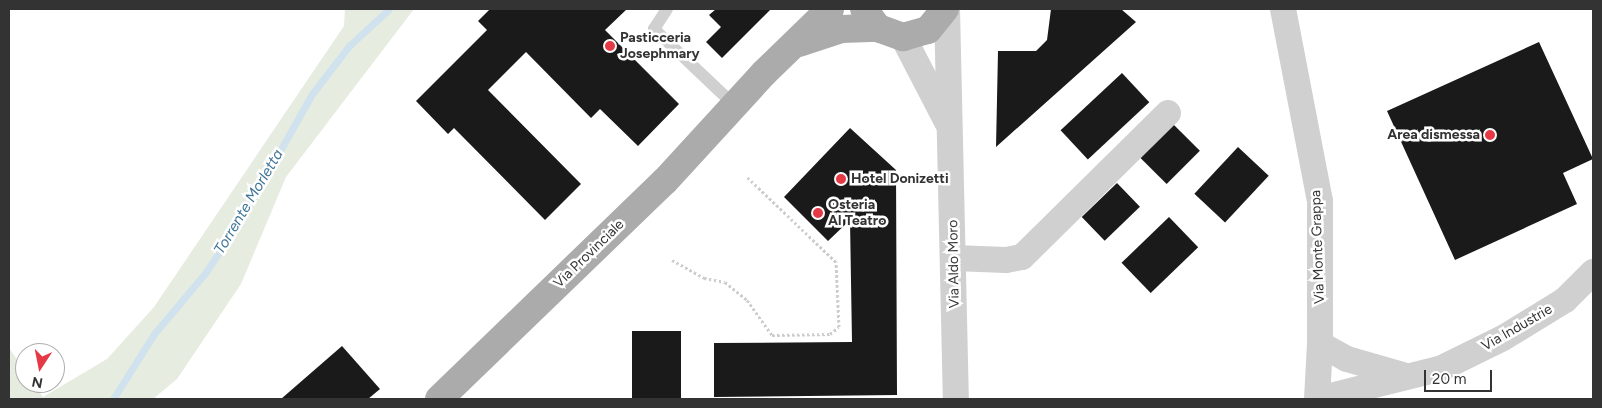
<!DOCTYPE html>
<style>
body{margin:0}
#map{position:relative;width:1602px;height:408px;overflow:hidden;background:#fff;font-family:Figtree,sans-serif}
div>[style]{position:absolute}
[style*='--x']{left:calc(var(--x)*1px);top:calc(var(--y)*1px);width:calc(var(--w)*1px);rotate:calc(var(--a)*1deg)}
.green>*{inset:0;background:#e6ecdf}
.stream>*{height:7px;margin:-3.5px;padding:0 3.5px;transform-origin:3.5px;border-radius:3.5px;background:#cfe2ee}
.building>*{inset:0;background:#1a1a1a;transform-origin:0 0}
.path>*{height:3px;margin-top:-1.5px;transform-origin:0;background:repeating-linear-gradient(90deg,#cdcdcd 0 2.5px,transparent 0 5px)}
.service>*{height:12px;margin:-6px;padding:0 6px;transform-origin:6px;border-radius:6px;background:#d0d0d0}
.minor>*{height:26px;margin:-13px;padding:0 13px;transform-origin:13px;border-radius:13px;background:#d0d0d0}
.primary>*{height:28px;margin:-14px;padding:0 14px;transform-origin:14px;border-radius:14px;background:#ababab}
.dots>*{width:14px;height:14px;translate:-50% -50%;box-sizing:border-box;border:2px solid #fff;border-radius:50%}
span{translate:-50% -50%;white-space:nowrap;text-align:center;line-height:1.15;-webkit-text-stroke:5px #fff;paint-order:stroke}
.poi-label{font-size:14px;color:#333;font-weight:700}
.left{translate:0 -50%;text-align:left}
.right{translate:-100% -50%;text-align:right}
.street-label{font-size:14px;color:#333}
.water-label{font-size:15px;color:#3f7597;font-style:italic}
.frame{position:absolute;inset:0;border:10px solid #333;pointer-events:none}
.north{position:absolute;left:15px;top:343px;width:50px;height:50px;box-sizing:border-box;background:#fff;border:1px solid #adadad;border-radius:50%;rotate:191deg;font-size:14px;font-weight:700;line-height:20px;text-align:center;color:#333}
.north::after{content:'';display:block;margin:auto;width:18px;height:22px;background:#e63946;clip-path:polygon(50% 0,100% 100%,50% 72%,0 100%)}
.scale{position:absolute;left:1424px;top:370px;width:68px;height:22px;box-sizing:border-box;border:2px solid #333;border-top:0;padding-left:6px;font-size:15px;line-height:18px;white-space:nowrap;color:#333;-webkit-text-stroke:4px #fff;paint-order:stroke}
</style>
<div id="map">
<div class="green">
<i style="clip-path:polygon(345px 9px,414px 9px,286px 177px,241px 284px,177px 379px,153px 399px,9px 399px,9px 348px,25px 371px,25px 383px,33px 383px,43px 397px,107px 359px,154px 307px,344px 26px)"></i>
</div>
<div class="stream">
<i style="--x:113;--y:399;--w:77;--a:-57.8"></i>
<i style="--x:154;--y:334;--w:81;--a:-50"></i>
<i style="--x:206;--y:272;--w:73;--a:-56.7"></i>
<i style="--x:246;--y:211;--w:134;--a:-60.6"></i>
<i style="--x:312;--y:94;--w:61;--a:-52.4"></i>
<i style="--x:349;--y:46;--w:54;--a:-42.8"></i>
</div>
<div class="building">
<i style="clip-path:polygon(490px 9px,627px 9px,605px 30px,679px 104px,638px 146px,600px 109px,591px 118px,526px 52px,488px 90px,581px 184px,545px 220px,454px 128px,448px 134px,416px 101px,487px 30px,478px 21px)"></i>
<i style="clip-path:polygon(716px 9px,771px 9px,722px 58px,706px 42px,721px 27px,709px 15px)"></i>
<i style="clip-path:polygon(1051px 9px,1121px 9px,1136px 22px,996px 147px,998px 51px,1036px 51px,1047px 40px)"></i>
<i style="clip-path:polygon(1539px 42px,1593px 159px,1563px 173px,1577px 204px,1455px 260px,1387px 111px)"></i>
<i style="left:1122px;top:73px;width:40px;height:84px;rotate:47deg"></i>
<i style="left:1173px;top:124px;width:38px;height:47px;rotate:45deg"></i>
<i style="clip-path:polygon(850px 128px,896px 170px,897px 395px,714px 397px,714px 343px,852px 342px,850px 220px,828px 241px,784px 197px)"></i>
<i style="left:1238px;top:147px;width:42px;height:64px;rotate:43deg"></i>
<i style="left:1117px;top:183px;width:33px;height:49px;rotate:46deg"></i>
<i style="left:1169px;top:217px;width:42px;height:66px;rotate:46deg"></i>
<i style="left:632px;top:331px;width:49px;height:68px"></i>
<i style="clip-path:polygon(342px 346px,380px 389px,368px 399px,281px 399px)"></i>
</div>
<div class="path">
<i style="--x:672;--y:260;--w:37;--a:29"></i>
<i style="--x:704;--y:278;--w:21;--a:11"></i>
<i style="--x:725;--y:282;--w:28;--a:39"></i>
<i style="--x:747;--y:300;--w:43;--a:54.5"></i>
<i style="--x:772;--y:335;--w:58;--a:-1"></i>
<i style="--x:830;--y:334;--w:11;--a:-38"></i>
<i style="--x:839;--y:327;--w:65;--a:-92.6"></i>
<i style="--x:836;--y:262;--w:123;--a:-136.3"></i>
</div>
<div class="service">
<i style="--x:667;--y:9;--w:24;--a:123"></i>
<i style="--x:654;--y:29;--w:110;--a:43.5"></i>
</div>
<div class="minor">
<i style="--x:947;--y:9;--w:390;--a:88.7"></i>
<i style="--x:1283;--y:9;--w:196;--a:79.1"></i>
<i style="--x:1320;--y:201;--w:143;--a:90"></i>
<i style="--x:1320;--y:344;--w:55;--a:93.1"></i>
<i style="--x:903;--y:37;--w:96;--a:62.6"></i>
<i style="--x:954;--y:258;--w:52;--a:2.2"></i>
<i style="--x:1006;--y:260;--w:16;--a:-11"></i>
<i style="--x:1022;--y:257;--w:205;--a:-44.6"></i>
<i style="--x:1320;--y:344;--w:31;--a:29"></i>
<i style="--x:1347;--y:359;--w:58;--a:15.9"></i>
<i style="--x:1318;--y:399;--w:128;--a:-14"></i>
<i style="--x:1442;--y:368;--w:68;--a:-26.2"></i>
<i style="--x:1503;--y:338;--w:73;--a:-31.5"></i>
<i style="--x:1565;--y:300;--w:40;--a:-45"></i>
</div>
<div class="primary">
<i style="--x:864;--y:9;--w:24;--a:54"></i>
<i style="--x:878;--y:28;--w:27;--a:20"></i>
<i style="--x:903;--y:37;--w:26;--a:-16"></i>
<i style="--x:928;--y:30;--w:27;--a:-51"></i>
<i style="--x:799;--y:43;--w:44;--a:-18.4"></i>
<i style="--x:841;--y:29;--w:37;--a:-2"></i>
<i style="--x:439;--y:399;--w:314;--a:-44"></i>
<i style="--x:665;--y:181;--w:147;--a:-47.5"></i>
<i style="--x:764;--y:73;--w:92;--a:-44.1"></i>
</div>
<div class="dots">
<i style="left:610px;top:46px;background:#e63946"></i>
<i style="left:1490px;top:135px;background:#e63946"></i>
<i style="left:841px;top:179px;background:#e63946"></i>
<i style="left:818px;top:213px;background:#e63946"></i>
</div>
<div class="poi-label">
<span class="left" style="left:620px;top:46px">Pasticceria<br>Josephmary</span>
<span class="right" style="left:1480px;top:135px">Area dismessa</span>
<span class="left" style="left:851px;top:179px">Hotel Donizetti</span>
<span class="left" style="left:828px;top:213px">Osteria<br>Al Teatro</span>
</div>
<div class="street-label">
<span style="left:1318px;top:247px;rotate:-92deg">Via Monte Grappa</span>
<span style="left:589px;top:254px;rotate:-44deg">Via Provinciale</span>
<span style="left:954px;top:264px;rotate:-91deg">Via Aldo Moro</span>
<span style="left:1517px;top:328px;rotate:-30deg">Via Industrie</span>
</div>
<div class="water-label">
<span style="left:249px;top:202px;rotate:-59deg">Torrente Morletta</span>
</div>
<div class="frame"></div>
<div class="north">N</div>
<div class="scale">20 m</div>
</div>
